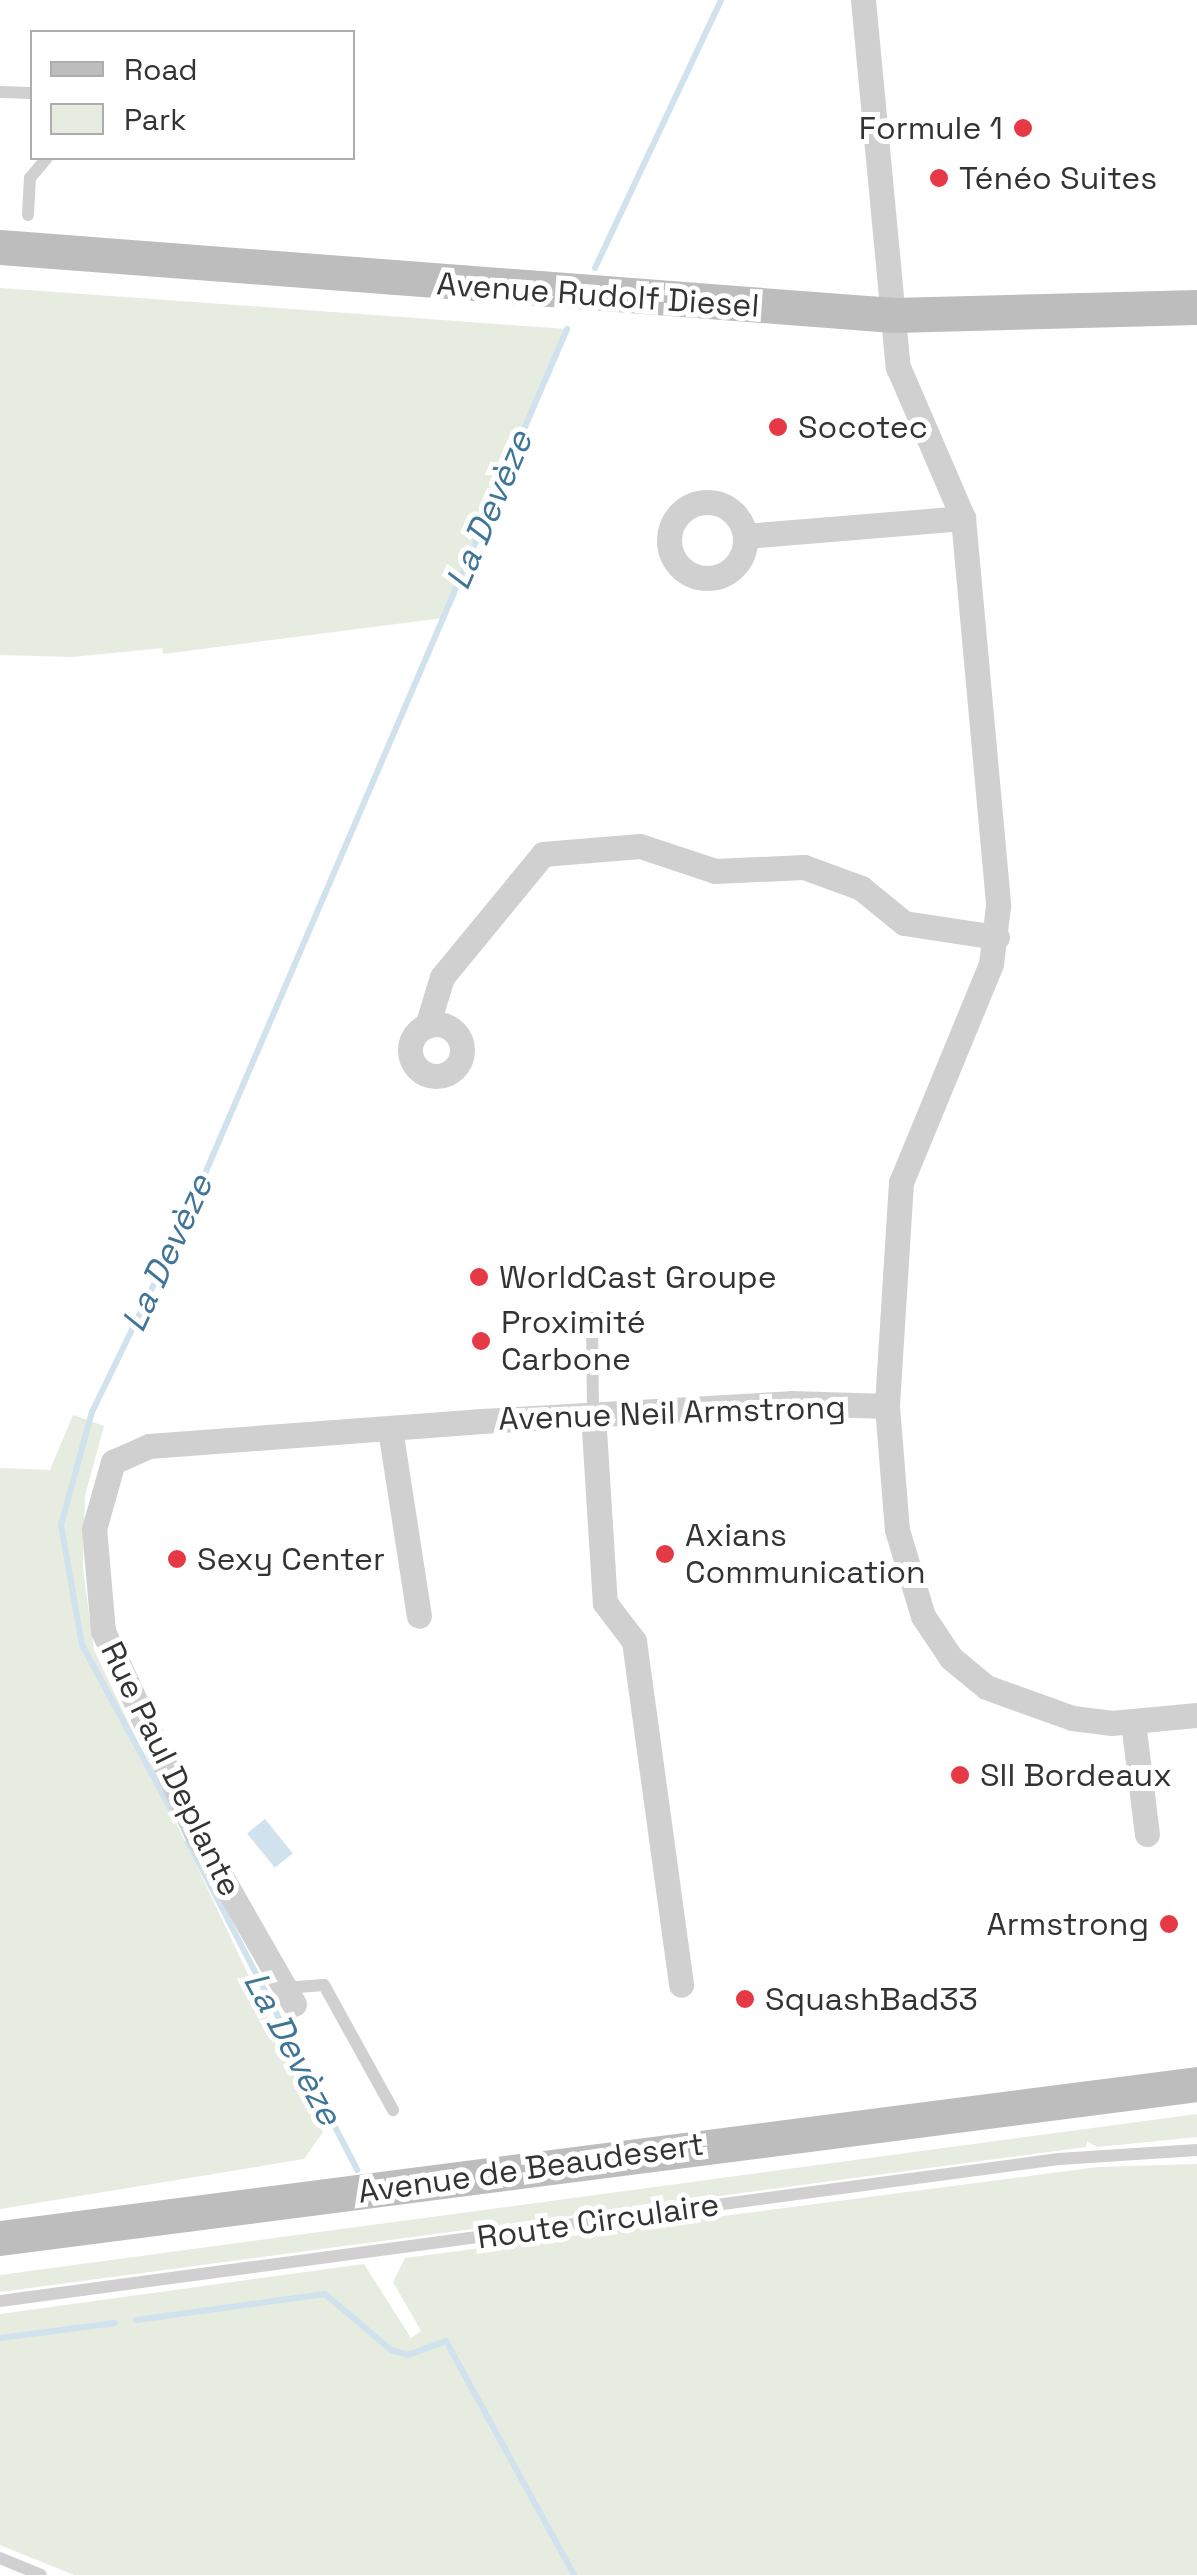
<!DOCTYPE html>
<meta charset="utf-8">
<style>
body{margin:0}
#map{position:relative;width:1197px;height:2575px;overflow:hidden;background:#fff;font-family:"Space Grotesk",sans-serif}
div>[style]{position:absolute}
[style*='--x']{left:calc(var(--x)*1px);top:calc(var(--y)*1px);width:calc(var(--w)*1px);rotate:calc(var(--a)*1deg)}
.green>*{inset:0;background:#e6ecdf}
.water>*{inset:0;background:#cfe2ee;transform-origin:0 0}
.stream>*{height:6px;margin:-3px;padding:0 3px;transform-origin:3px;border-radius:3px;background:#cfe2ee}
.lane>*{height:12px;margin:-6px;padding:0 6px;transform-origin:6px;border-radius:6px;background:#d0d0d0}
.street>*{height:25px;margin:-12.5px;padding:0 12.5px;transform-origin:12.5px;border-radius:12.5px;background:#d0d0d0}
.street>.ring{margin:-12.5px;padding:0;box-sizing:content-box;background:none;border:25px solid #d0d0d0;border-radius:50%}
.secondary>*{height:35px;margin:-17.5px;padding:0 17.5px;transform-origin:17.5px;border-radius:17.5px;background:#bdbdbd}
.dots>*{width:28px;height:28px;translate:-50% -50%;box-sizing:border-box;border:5px solid #fff;border-radius:50%}
span{translate:-50% -50%;white-space:nowrap;text-align:center;line-height:1.15;-webkit-text-stroke:10px #fff;paint-order:stroke}
.poi-label{font-size:32px;color:#333}
.right{translate:-100% -50%;text-align:right}
.left{translate:0 -50%;text-align:left}
.street-label{font-size:32px;color:#333}
.water-label{font-size:35px;color:#3f7597;font-style:italic}
.legend{position:absolute;left:30px;top:30px;width:325px;height:130px;box-sizing:border-box;background:#fff;border:2px solid #adadad;margin:0;padding:12px 18px;list-style:none;font-size:30px;color:#333}
.legend li{display:flex;align-items:center;gap:20px;height:50px}
.legend b{width:50px;border:2px solid #adadad}
</style>
<div id="map">
<div class="green">
<i style="clip-path:polygon(0 288px,567px 329px,443px 618px,163px 654px,162px 648px,72px 657px,0 655px)"></i>
<i style="clip-path:polygon(73px 1415px,104px 1426px,85px 1496px,83px 1569px,94px 1650px,323px 2132px,304px 2159px,0 2209px,0 1468px,50px 1470px)"></i>
<i style="clip-path:polygon(1197px 2114px,1197px 2137px,1097px 2147px,1087px 2141px,1086px 2147px,0 2292px,0 2275px)"></i>
<i style="clip-path:polygon(1197px 2164px,1197px 2575px,74px 2575px,0 2545px,0 2314px,364px 2264px,411px 2338px,421px 2331px,393px 2282px,405px 2258px,1098px 2167px)"></i>
</div>
<div class="water">
<i style="left:265px;top:1819px;width:44px;height:23px;rotate:51deg"></i>
</div>
<div class="stream">
<i style="--x:595;--y:268;--w:296;--a:-64.8"></i>
<i style="--x:173;--y:1813;--w:191;--a:-118.4"></i>
<i style="--x:82;--y:1645;--w:122;--a:-99.9"></i>
<i style="--x:61;--y:1525;--w:117;--a:-74.7"></i>
<i style="--x:92;--y:1412;--w:208;--a:-64.1"></i>
<i style="--x:183;--y:1225;--w:975;--a:-66.8"></i>
<i style="--x:188;--y:1842;--w:369;--a:62.7"></i>
<i style="--x:136;--y:2320;--w:191;--a:-7.8"></i>
<i style="--x:325;--y:2294;--w:87;--a:40.3"></i>
<i style="--x:391;--y:2350;--w:18;--a:16"></i>
<i style="--x:408;--y:2355;--w:40;--a:-20.2"></i>
<i style="--x:446;--y:2341;--w:267;--a:61.3"></i>
<i style="--x:0;--y:2338;--w:116;--a:-7.4"></i>
</div>
<div class="lane">
<i style="--x:0;--y:92;--w:32;--a:2"></i>
<i style="--x:28;--y:215;--w:37;--a:-87"></i>
<i style="--x:30;--y:178;--w:26;--a:-50"></i>
<i style="--x:592;--y:1318;--w:96;--a:89.4"></i>
<i style="--x:284;--y:1988;--w:40;--a:-4.3"></i>
<i style="--x:324;--y:1985;--w:143;--a:61.1"></i>
<i style="--x:0;--y:2301;--w:1068;--a:-7.64"></i>
<i style="--x:1059;--y:2159;--w:138;--a:-3.7"></i>
<i style="--x:0;--y:2558;--w:44;--a:22.5"></i>
</div>
<div class="street">
<i style="--x:863;--y:0;--w:369;--a:84.6"></i>
<i style="--x:898;--y:367;--w:164;--a:66.7"></i>
<i style="--x:963;--y:518;--w:390;--a:84.8"></i>
<i style="--x:998;--y:906;--w:58;--a:96.9"></i>
<i style="--x:991;--y:964;--w:236;--a:112.4"></i>
<i style="--x:901;--y:1182;--w:224;--a:93.6"></i>
<i style="--x:887;--y:1406;--w:124;--a:85.4"></i>
<i style="--x:897;--y:1530;--w:90;--a:73.2"></i>
<i style="--x:923;--y:1616;--w:50;--a:56.3"></i>
<i style="--x:951;--y:1658;--w:45;--a:39.6"></i>
<i style="--x:986;--y:1687;--w:91;--a:19.8"></i>
<i style="--x:1072;--y:1718;--w:39;--a:7"></i>
<i style="--x:1111;--y:1723;--w:86;--a:-5.3"></i>
<i class="ring" style="left:669px;top:502px;width:51px;height:51px"></i>
<i style="--x:745;--y:536;--w:219;--a:-4.7"></i>
<i class="ring" style="left:410px;top:1024px;width:27px;height:27px"></i>
<i style="--x:427;--y:1026;--w:51;--a:-73"></i>
<i style="--x:442;--y:977;--w:159;--a:-50.6"></i>
<i style="--x:543;--y:854;--w:97;--a:-4.7"></i>
<i style="--x:640;--y:846;--w:79;--a:18.4"></i>
<i style="--x:715;--y:871;--w:89;--a:-2.6"></i>
<i style="--x:804;--y:867;--w:61;--a:20.2"></i>
<i style="--x:861;--y:888;--w:55;--a:39.1"></i>
<i style="--x:904;--y:923;--w:94;--a:8.6"></i>
<i style="--x:593;--y:1414;--w:189;--a:86.4"></i>
<i style="--x:605;--y:1603;--w:48;--a:52.7"></i>
<i style="--x:634;--y:1641;--w:347;--a:82.2"></i>
<i style="--x:390;--y:1429;--w:189;--a:81.2"></i>
<i style="--x:1133;--y:1722;--w:113;--a:82.9"></i>
<i style="--x:294;--y:2004;--w:199;--a:-119.8"></i>
<i style="--x:195;--y:1831;--w:220;--a:-114.7"></i>
<i style="--x:103;--y:1631;--w:102;--a:-95"></i>
<i style="--x:94;--y:1529;--w:70;--a:-74.2"></i>
<i style="--x:113;--y:1462;--w:39;--a:-24"></i>
<i style="--x:149;--y:1446;--w:334;--a:-4.3"></i>
<i style="--x:482;--y:1421;--w:310;--a:-3.3"></i>
<i style="--x:791;--y:1403;--w:96;--a:1.8"></i>
</div>
<div class="secondary">
<i style="--x:0;--y:247;--w:896;--a:4.35"></i>
<i style="--x:893;--y:315;--w:304;--a:-1.5"></i>
<i style="--x:0;--y:2238;--w:1207;--a:-7.33"></i>
</div>
<div class="dots">
<i style="left:1023px;top:128px;background:#e63946"></i>
<i style="left:939px;top:178px;background:#e63946"></i>
<i style="left:778px;top:427px;background:#e63946"></i>
<i style="left:479px;top:1277px;background:#e63946"></i>
<i style="left:481px;top:1341px;background:#e63946"></i>
<i style="left:665px;top:1554px;background:#e63946"></i>
<i style="left:177px;top:1559px;background:#e63946"></i>
<i style="left:960px;top:1775px;background:#e63946"></i>
<i style="left:1169px;top:1924px;background:#e63946"></i>
<i style="left:745px;top:1999px;background:#e63946"></i>
</div>
<div class="poi-label">
<span class="right" style="left:1003px;top:128px">Formule 1</span>
<span class="left" style="left:959px;top:178px">Ténéo Suites</span>
<span class="left" style="left:798px;top:427px">Socotec</span>
<span class="left" style="left:499px;top:1277px">WorldCast Groupe</span>
<span class="left" style="left:501px;top:1341px">Proximité<br>Carbone</span>
<span class="left" style="left:685px;top:1554px">Axians<br>Communication</span>
<span class="left" style="left:197px;top:1559px">Sexy Center</span>
<span class="left" style="left:980px;top:1775px">SII Bordeaux</span>
<span class="right" style="left:1149px;top:1924px">Armstrong</span>
<span class="left" style="left:765px;top:1999px">SquashBad33</span>
</div>
<div class="street-label">
<span style="left:598px;top:295px;rotate:4deg">Avenue Rudolf Diesel</span>
<span style="left:672px;top:1413px;rotate:-2deg">Avenue Neil Armstrong</span>
<span style="left:171px;top:1769px;rotate:64deg">Rue Paul Deplante</span>
<span style="left:531px;top:2168px;rotate:-8deg">Avenue de Beaudesert</span>
<span style="left:598px;top:2221px;rotate:-8deg">Route Circulaire</span>
</div>
<div class="water-label">
<span style="left:489px;top:510px;rotate:-67deg">La Devèze</span>
<span style="left:167px;top:1253px;rotate:-65deg">La Devèze</span>
<span style="left:293px;top:2048px;rotate:62deg">La Devèze</span>
</div>
<ul class="legend">
<li><b style="height:12px;background:#bdbdbd"></b>Road</li>
<li><b style="height:28px;background:#e6ecdf"></b>Park</li>
</ul>
</div>
